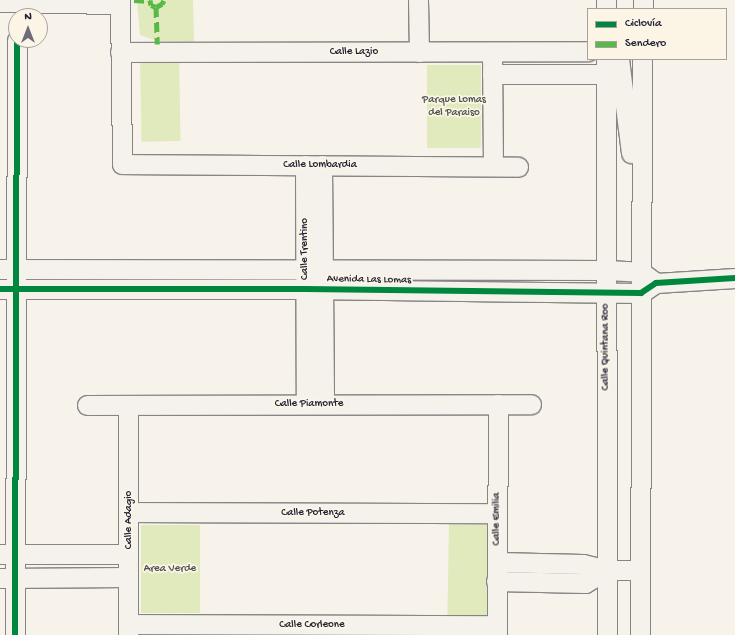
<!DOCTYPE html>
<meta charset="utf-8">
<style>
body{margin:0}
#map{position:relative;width:735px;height:635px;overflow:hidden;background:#f7f3ea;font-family:"Gochi Hand",sans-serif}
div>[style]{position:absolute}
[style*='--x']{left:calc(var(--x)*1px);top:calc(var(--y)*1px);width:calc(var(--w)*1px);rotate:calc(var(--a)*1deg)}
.green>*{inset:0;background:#e0eabd;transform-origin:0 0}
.roads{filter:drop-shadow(1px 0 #868485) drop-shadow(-1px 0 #868485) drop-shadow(0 1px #868485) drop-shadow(0 -1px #868485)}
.minor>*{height:19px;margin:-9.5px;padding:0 9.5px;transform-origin:9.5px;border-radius:9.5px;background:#f5f2ec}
.quiet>*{height:5px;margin-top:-2.5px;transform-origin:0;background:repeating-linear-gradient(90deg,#58b947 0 10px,transparent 0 15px)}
.cycleway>*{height:6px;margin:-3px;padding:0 3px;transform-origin:3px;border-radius:3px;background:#00873e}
span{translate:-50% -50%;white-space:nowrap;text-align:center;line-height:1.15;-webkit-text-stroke:3.5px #fcf5e5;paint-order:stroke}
.street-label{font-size:11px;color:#22223b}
.park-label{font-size:11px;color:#4d5252}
.legend{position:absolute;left:587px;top:8px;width:140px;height:52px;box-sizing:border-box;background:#fcf5e5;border:1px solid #a5a1a1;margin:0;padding:5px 7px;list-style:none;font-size:12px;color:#22223b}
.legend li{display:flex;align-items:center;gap:8px;height:20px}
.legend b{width:20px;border:1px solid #a5a1a1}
.north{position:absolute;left:8px;top:8px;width:40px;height:40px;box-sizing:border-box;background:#fcf5e5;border:1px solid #a5a1a1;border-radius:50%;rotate:0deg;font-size:11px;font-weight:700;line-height:16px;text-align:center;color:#22223b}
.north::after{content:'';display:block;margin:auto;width:14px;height:18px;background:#6d6b78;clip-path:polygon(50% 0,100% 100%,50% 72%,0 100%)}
</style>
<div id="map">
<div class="green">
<i style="clip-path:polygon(137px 0,193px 0,194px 42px,160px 42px,140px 35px)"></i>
<i style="left:179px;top:55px;width:86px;height:39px;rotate:89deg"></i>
<i style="left:427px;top:65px;width:54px;height:83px"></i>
<i style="left:449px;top:524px;width:40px;height:92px;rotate:1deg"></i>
<i style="left:141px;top:525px;width:59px;height:88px"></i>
</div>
<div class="roads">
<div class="minor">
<i style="--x:120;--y:0;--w:164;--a:89.3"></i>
<i style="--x:122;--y:164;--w:396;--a:0.4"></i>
<i style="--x:418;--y:0;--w:52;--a:88.9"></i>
<i style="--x:643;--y:0;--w:9;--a:90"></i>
<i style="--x:0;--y:2;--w:120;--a:1"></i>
<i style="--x:606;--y:9;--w:9;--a:-90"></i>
<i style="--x:120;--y:52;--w:468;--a:-0.1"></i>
<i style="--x:492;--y:52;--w:114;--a:89.5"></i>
<i style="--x:606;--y:59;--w:576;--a:89.9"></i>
<i style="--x:619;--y:59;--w:95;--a:82.7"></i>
<i style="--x:492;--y:74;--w:114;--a:0"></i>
<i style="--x:305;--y:165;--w:239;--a:89.8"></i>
<i style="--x:322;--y:165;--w:239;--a:89.5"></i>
<i style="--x:0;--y:269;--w:606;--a:0.09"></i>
<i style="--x:606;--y:270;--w:35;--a:3"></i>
<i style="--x:641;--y:272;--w:19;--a:36"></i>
<i style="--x:0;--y:289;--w:305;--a:0"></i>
<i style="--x:305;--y:289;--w:336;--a:0.7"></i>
<i style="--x:641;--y:293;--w:18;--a:-34"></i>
<i style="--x:656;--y:283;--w:79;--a:-3.6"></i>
<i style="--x:87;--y:405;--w:444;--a:-0.1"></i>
<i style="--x:129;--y:512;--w:367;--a:0.2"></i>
<i style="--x:0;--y:554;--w:128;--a:0"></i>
<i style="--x:497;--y:562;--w:86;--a:1.3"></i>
<i style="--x:583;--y:564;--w:25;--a:14"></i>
<i style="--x:607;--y:570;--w:32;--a:0"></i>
<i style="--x:0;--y:578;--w:128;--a:-0.4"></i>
<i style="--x:496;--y:581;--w:89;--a:1.3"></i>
<i style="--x:585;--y:583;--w:26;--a:-31"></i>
<i style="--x:128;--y:624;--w:368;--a:0.2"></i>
<i style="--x:15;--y:635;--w:595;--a:-89.81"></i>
<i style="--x:128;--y:635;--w:230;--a:-90"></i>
<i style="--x:497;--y:635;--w:231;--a:-89.8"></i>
<i style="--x:640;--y:635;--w:576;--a:-89.8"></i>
</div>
</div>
<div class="quiet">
<i style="--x:134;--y:0;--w:16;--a:4"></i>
<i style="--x:150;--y:0;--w:5;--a:79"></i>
<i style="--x:151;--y:5;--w:5;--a:22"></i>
<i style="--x:156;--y:7;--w:7;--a:-27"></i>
<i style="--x:162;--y:4;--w:4;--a:-63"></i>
<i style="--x:156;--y:7;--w:37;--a:88"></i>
</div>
<div class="cycleway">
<i style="--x:0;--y:289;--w:305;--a:0"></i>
<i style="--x:305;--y:289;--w:336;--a:0.7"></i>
<i style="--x:641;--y:293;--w:18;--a:-34"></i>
<i style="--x:656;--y:283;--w:79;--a:-3.6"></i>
<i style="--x:15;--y:635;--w:595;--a:-89.81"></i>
</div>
<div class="street-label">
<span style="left:354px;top:52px">Calle Lazio</span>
<span style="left:320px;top:165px">Calle Lombardia</span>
<span style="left:305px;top:249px;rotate:-90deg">Calle Trentino</span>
<span style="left:369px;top:280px;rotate:1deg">Avenida Las Lomas</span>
<span style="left:606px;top:347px;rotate:-90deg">Calle Quintana Roo</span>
<span style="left:309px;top:404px">Calle Piamonte</span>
<span style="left:313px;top:513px">Calle Potenza</span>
<span style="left:497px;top:519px;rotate:-90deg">Calle Emilia</span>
<span style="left:129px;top:520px;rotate:-90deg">Calle Adagio</span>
<span style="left:312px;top:625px">Calle Corleone</span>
</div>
<div class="park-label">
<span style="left:454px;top:107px">Parque Lomas<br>del Paraiso</span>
<span style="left:170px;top:569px">Area Verde</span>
</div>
<ul class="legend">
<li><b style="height:5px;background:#00873e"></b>Ciclovía</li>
<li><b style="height:5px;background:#58b947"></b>Sendero</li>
</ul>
<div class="north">N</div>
</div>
